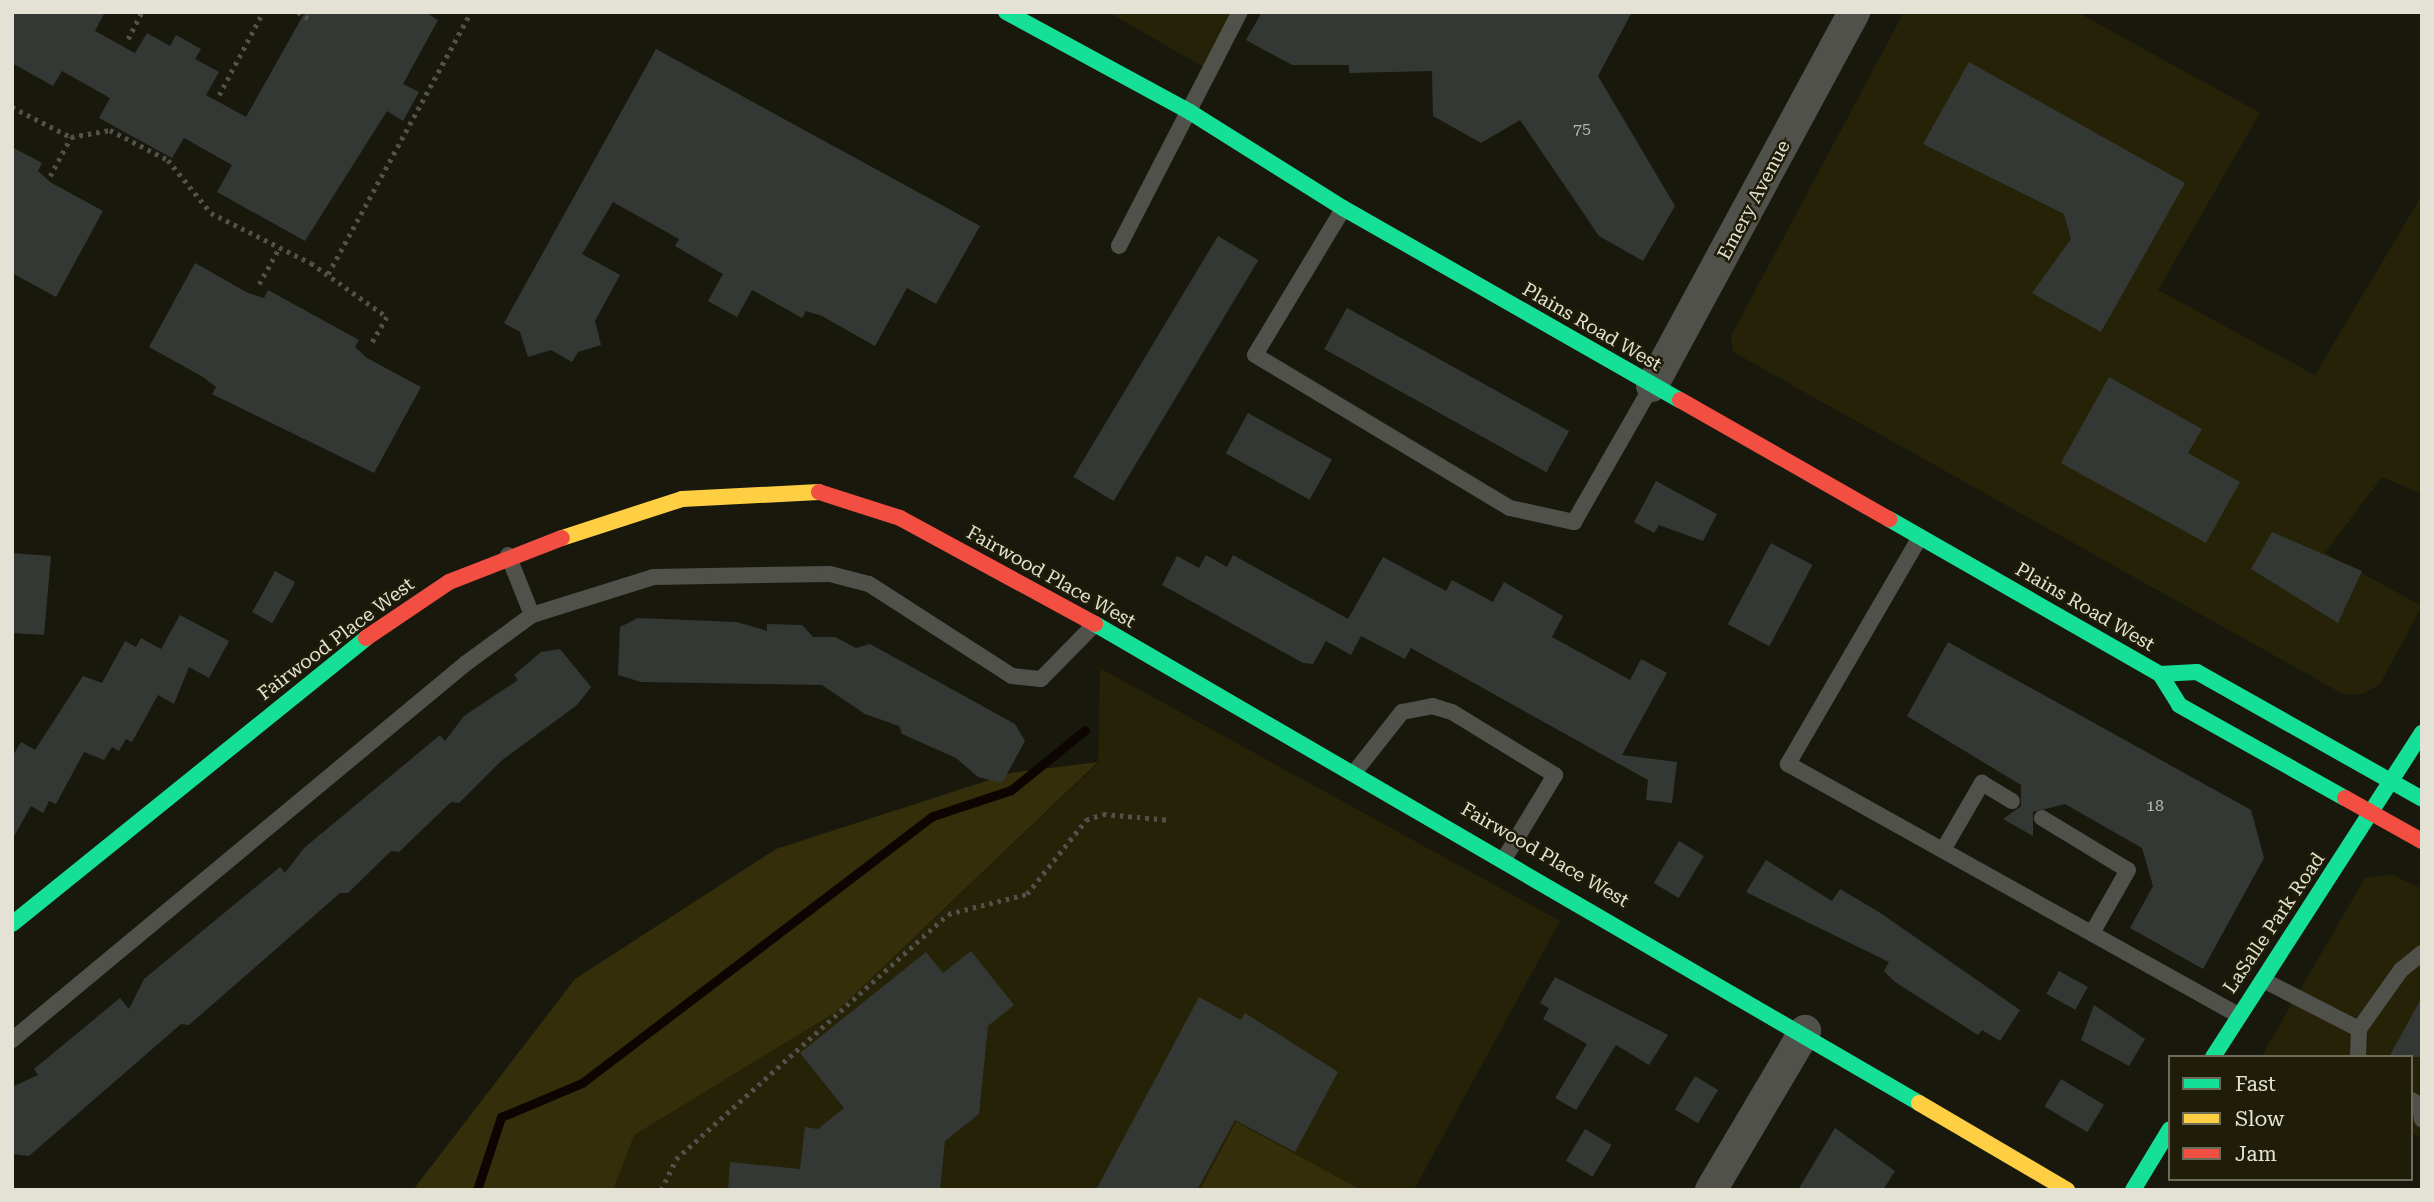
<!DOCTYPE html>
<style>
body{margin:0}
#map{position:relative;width:2434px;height:1202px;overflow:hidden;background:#19180d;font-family:"Roboto Serif",serif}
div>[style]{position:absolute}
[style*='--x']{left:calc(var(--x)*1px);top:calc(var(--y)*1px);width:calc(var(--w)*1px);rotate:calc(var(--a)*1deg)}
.built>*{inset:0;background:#252208}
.green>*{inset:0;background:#342f0a}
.stream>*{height:9px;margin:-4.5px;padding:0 4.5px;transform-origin:4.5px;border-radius:4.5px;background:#0d0501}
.building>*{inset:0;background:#343834;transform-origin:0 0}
.path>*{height:4.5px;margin-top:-2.25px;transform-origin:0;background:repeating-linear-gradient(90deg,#51504b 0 3.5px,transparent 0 8.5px)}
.lane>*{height:16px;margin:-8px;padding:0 8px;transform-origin:8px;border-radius:8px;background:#51514c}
.street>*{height:32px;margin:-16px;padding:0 16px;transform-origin:16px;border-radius:16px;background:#51514c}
.fast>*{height:16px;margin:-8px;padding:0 8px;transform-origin:8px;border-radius:8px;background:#16e098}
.slow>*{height:16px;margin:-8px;padding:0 8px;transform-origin:8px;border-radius:8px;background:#ffcf43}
.jam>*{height:16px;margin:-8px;padding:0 8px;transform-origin:8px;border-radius:8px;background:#f24e42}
span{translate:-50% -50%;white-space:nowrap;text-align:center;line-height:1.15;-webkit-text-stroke:5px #1f1c07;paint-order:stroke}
.number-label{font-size:16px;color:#b7b8ac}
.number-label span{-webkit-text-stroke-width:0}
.street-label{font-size:19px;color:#e3e2d4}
.frame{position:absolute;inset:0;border:14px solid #e3e2d4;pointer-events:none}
.legend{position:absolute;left:2168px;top:1055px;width:245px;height:126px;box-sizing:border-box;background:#1f1c07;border:2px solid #6d6b59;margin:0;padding:9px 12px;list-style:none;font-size:21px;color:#e3e2d4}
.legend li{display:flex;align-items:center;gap:14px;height:35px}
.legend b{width:35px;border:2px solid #6d6b59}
</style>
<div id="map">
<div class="built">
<i style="clip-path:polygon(1108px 12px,1247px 12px,1217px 75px)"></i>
<i style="clip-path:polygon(1904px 12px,2077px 12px,2260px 113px,2158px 290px,2315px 375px,2422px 195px,2422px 494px,2382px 477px,2325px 553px,2422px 606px,2380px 684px,2363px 694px,2343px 694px,1733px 352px,1731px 336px)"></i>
<i style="clip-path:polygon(1100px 668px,1560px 921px,1414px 1190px,613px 1190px,633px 1135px,836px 1012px,1098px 763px)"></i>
<i style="clip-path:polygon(2391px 874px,2422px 889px,2422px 1138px,2411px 1133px,2411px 1057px,2261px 1057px,2365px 878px)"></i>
</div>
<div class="green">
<i style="clip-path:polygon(1098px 762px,836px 1012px,634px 1135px,613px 1190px,413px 1190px,575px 979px,776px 849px,1011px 773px)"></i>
<i style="clip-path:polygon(1236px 1122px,1297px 1155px,1361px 1190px,1200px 1190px)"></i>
</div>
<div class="stream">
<i style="--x:477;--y:1190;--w:77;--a:-71.8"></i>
<i style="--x:501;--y:1117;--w:88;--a:-22.8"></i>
<i style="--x:582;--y:1083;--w:441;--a:-37.3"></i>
<i style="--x:933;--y:816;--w:82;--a:-18.4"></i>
<i style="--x:1011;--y:790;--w:95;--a:-39"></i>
</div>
<div class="building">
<i style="clip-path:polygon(12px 12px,105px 12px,95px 31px,135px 53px,147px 33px,170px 46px,176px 35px,201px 49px,195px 59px,219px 72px,206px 95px,246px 117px,305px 12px,425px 12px,438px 20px,403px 84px,419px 92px,403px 121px,387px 111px,305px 241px,217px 192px,232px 165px,184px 138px,172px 158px,99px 118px,110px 98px,62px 71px,53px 86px,12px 63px)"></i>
<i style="clip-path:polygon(1262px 12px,1632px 12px,1598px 76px,1675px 206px,1643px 261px,1599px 236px,1520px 120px,1481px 143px,1433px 116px,1432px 71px,1349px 73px,1349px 65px,1292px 65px,1246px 40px)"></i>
<i style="clip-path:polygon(656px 49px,980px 226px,936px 304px,907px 288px,875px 346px,822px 316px,806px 311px,802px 318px,752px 290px,737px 317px,708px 301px,723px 274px,675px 246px,679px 239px,613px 202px,582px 254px,620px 275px,595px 321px,601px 345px,578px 352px,572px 362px,551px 350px,528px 357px,520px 332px,504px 323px)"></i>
<i style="clip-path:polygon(1969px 62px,2185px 183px,2101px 332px,2032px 293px,2071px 239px,2064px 214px,1923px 144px)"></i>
<i style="clip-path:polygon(12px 147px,42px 163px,38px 171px,50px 182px,103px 211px,56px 297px,12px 273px)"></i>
<i style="left:1218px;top:236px;width:47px;height:281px;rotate:31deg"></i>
<i style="clip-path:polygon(195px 263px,248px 293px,264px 298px,268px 290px,359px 340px,355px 347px,367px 358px,421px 387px,374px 473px,212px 394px,216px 387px,203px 377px,149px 347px)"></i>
<i style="left:1347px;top:308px;width:254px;height:47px;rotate:29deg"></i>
<i style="clip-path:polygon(2109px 377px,2202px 429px,2188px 453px,2240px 482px,2206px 543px,2061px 463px)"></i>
<i style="left:1248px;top:413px;width:96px;height:46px;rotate:29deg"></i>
<i style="clip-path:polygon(1656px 481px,1717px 514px,1703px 541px,1659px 525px,1654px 533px,1634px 522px)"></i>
<i style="clip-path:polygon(2272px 532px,2362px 571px,2338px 623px,2251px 569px)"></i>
<i style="left:1771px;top:543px;width:47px;height:92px;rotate:28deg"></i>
<i style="clip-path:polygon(12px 553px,51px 556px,44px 635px,12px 633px)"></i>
<i style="clip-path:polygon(1206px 555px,1227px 567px,1233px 555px,1348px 619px,1383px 557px,1446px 591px,1452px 580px,1493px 602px,1504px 582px,1563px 616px,1552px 637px,1630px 680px,1641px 659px,1667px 673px,1622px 755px,1677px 762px,1672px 803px,1646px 800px,1648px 780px,1411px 648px,1405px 659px,1361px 636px,1351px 655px,1326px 641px,1313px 664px,1303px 663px,1162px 585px,1177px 556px,1199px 568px)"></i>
<i style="left:275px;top:571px;width:23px;height:47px;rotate:29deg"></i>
<i style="clip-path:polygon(180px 615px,229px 641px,209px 678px,189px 667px,174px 704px,158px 695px,132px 742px,126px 739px,119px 751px,112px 747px,104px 760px,84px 752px,56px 804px,49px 801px,43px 813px,31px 806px,12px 840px,12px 757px,21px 742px,35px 750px,83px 676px,102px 683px,125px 641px,136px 647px,141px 638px,161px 649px)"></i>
<i style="clip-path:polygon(638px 618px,737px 622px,767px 631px,767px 624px,802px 625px,813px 637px,835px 637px,856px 648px,870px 644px,1015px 724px,1025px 741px,1002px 783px,978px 777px,956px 758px,902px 734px,899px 726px,865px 714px,822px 685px,641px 682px,618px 675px,620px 627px)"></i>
<i style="clip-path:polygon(1948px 642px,2251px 810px,2264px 858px,2203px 969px,2130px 928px,2153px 886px,2142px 848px,2065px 804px,2033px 812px,2033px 836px,2003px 819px,2021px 806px,2021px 785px,1907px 716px)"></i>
<i style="clip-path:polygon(560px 649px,591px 687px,577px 705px,501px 761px,459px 803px,451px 802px,399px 852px,391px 851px,348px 893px,340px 893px,189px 1025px,181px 1024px,29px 1156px,12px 1154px,12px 1087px,38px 1075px,34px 1069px,120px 998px,129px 1009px,144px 979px,280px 867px,285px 873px,304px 848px,440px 735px,445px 741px,464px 716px,518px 680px,514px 675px,541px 652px)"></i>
<i style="left:1679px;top:841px;width:29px;height:49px;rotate:31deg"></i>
<i style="clip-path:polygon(1766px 860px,1832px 901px,1840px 889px,1879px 912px,2020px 1010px,2000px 1041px,1982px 1030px,1978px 1035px,1895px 982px,1884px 971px,1889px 962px,1746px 892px)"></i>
<i style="clip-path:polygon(971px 951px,1014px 1005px,988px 1026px,979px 1114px,945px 1141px,940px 1190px,728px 1190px,730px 1162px,800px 1169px,805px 1127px,818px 1129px,844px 1108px,800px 1053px,926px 952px,943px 973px)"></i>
<i style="left:2059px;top:971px;width:33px;height:26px;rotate:29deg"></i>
<i style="clip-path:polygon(1555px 977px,1668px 1035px,1649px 1065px,1616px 1045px,1576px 1110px,1555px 1098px,1587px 1044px,1543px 1019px,1549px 1008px,1540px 1003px)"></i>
<i style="clip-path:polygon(1199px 997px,1241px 1020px,1245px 1013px,1338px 1072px,1295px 1152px,1235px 1120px,1197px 1190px,1096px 1190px)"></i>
<i style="clip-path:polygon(2422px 997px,2422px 1057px,2389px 1057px)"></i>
<i style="clip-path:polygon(2094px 1005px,2145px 1039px,2129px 1066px,2081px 1040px)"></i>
<i style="left:1695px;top:1076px;width:27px;height:39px;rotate:31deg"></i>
<i style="left:2061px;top:1079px;width:50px;height:32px;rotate:31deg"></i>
<i style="clip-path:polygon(1835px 1128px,1895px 1171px,1883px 1190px,1798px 1190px)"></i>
<i style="left:1585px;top:1129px;width:31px;height:37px;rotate:31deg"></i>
</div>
<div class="path">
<i style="--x:298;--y:12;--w:12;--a:31"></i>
<i style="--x:128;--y:39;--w:30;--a:-63"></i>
<i style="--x:219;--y:95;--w:94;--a:-62.1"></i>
<i style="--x:12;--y:107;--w:66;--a:27"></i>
<i style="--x:71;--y:137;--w:40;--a:-10"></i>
<i style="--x:110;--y:130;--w:65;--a:27.3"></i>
<i style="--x:168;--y:160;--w:68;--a:50.9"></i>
<i style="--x:211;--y:213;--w:112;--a:26.6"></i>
<i style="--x:311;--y:263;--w:93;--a:35.4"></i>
<i style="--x:387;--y:317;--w:34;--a:120"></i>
<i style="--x:50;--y:176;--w:44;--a:-61.7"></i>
<i style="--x:328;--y:274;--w:298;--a:-61.4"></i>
<i style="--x:259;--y:284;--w:41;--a:-60.9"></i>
<i style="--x:661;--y:1190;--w:34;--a:-64"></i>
<i style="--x:676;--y:1159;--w:366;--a:-42"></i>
<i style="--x:948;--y:914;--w:81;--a:-14.2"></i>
<i style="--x:1027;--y:894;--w:95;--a:-51.4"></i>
<i style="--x:1086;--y:820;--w:18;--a:-19"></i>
<i style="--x:1103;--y:814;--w:68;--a:5"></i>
</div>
<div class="lane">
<i style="--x:1343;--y:209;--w:170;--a:121.1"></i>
<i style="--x:1255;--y:355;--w:297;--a:31"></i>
<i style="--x:1510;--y:508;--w:66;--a:12.3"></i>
<i style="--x:1574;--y:522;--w:157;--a:-60.2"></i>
<i style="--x:1119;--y:246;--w:263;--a:-62.7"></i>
<i style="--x:1920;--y:537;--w:263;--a:120.2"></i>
<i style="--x:1788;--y:764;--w:515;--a:29.15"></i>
<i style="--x:508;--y:555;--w:65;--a:68.2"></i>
<i style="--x:1357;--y:769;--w:73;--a:-51.7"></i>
<i style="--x:1402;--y:712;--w:31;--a:-11"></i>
<i style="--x:1432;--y:706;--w:21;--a:17"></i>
<i style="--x:1452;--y:712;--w:121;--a:31.5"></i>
<i style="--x:1555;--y:775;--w:95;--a:121.2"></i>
<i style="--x:2042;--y:818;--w:100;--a:31.2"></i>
<i style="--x:2128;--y:870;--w:73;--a:119.7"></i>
<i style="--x:1943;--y:850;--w:78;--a:-59.8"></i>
<i style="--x:1982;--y:783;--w:35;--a:31"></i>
<i style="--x:2265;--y:981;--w:106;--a:27.1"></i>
<i style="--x:2359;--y:1029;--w:72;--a:-54.6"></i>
<i style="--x:2401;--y:970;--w:27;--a:-39"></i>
<i style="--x:12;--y:1040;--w:589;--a:-39.69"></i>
<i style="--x:465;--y:664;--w:83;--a:-36.2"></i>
<i style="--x:532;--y:615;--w:127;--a:-17.4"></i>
<i style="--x:653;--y:577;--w:177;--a:-1"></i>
<i style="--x:830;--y:574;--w:40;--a:14.4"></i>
<i style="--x:869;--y:584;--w:170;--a:32.8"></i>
<i style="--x:1012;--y:676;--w:29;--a:6"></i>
<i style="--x:1041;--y:679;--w:73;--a:-45.6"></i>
<i style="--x:2358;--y:1057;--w:28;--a:-88"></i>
<i style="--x:2411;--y:1100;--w:9;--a:27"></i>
<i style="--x:2419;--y:1104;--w:16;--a:79"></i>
</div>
<div class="street">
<i style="--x:1652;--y:386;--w:425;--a:-61.6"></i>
<i style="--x:1711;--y:1190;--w:185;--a:-59.4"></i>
</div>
<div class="fast">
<i style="--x:1006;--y:12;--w:209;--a:28.5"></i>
<i style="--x:1190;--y:112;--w:181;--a:32.1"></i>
<i style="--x:1343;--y:208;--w:388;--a:29.7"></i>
<i style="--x:1889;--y:519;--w:312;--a:29.8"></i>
<i style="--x:2160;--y:674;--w:36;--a:58"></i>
<i style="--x:2179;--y:705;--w:190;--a:29.3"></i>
<i style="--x:1095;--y:624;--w:953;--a:30.17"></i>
<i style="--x:2160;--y:674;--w:37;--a:-3"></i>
<i style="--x:2197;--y:672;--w:258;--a:29.4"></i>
<i style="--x:12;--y:924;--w:455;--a:-38.9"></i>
<i style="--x:2213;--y:1057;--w:386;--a:-57.2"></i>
<i style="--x:2133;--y:1190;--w:71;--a:-58.8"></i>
</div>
<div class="slow">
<i style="--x:562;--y:538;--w:126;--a:-18"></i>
<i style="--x:682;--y:499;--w:137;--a:-2.9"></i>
<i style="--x:1919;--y:1103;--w:172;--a:30.4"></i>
</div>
<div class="jam">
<i style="--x:1680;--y:400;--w:241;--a:29.7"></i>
<i style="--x:819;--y:492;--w:85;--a:17.8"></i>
<i style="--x:900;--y:518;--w:222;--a:28.5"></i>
<i style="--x:366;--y:638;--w:100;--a:-34"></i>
<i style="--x:449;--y:582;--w:121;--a:-21.3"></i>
<i style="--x:2345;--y:798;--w:88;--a:29.2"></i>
</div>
<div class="number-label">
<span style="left:1582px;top:129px">75</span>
<span style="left:2155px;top:806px">18</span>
</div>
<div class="street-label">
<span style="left:1754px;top:200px;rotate:-62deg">Emery Avenue</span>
<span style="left:1592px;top:327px;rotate:30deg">Plains Road West</span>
<span style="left:1051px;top:577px;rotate:29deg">Fairwood Place West</span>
<span style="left:2085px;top:607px;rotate:30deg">Plains Road West</span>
<span style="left:336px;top:639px;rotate:-37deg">Fairwood Place West</span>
<span style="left:1545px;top:855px;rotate:30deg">Fairwood Place West</span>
<span style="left:2274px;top:923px;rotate:-56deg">LaSalle Park Road</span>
</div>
<div class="frame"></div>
<ul class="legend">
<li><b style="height:9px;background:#16e098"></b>Fast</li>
<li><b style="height:9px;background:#ffcf43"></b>Slow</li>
<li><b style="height:9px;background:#f24e42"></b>Jam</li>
</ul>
</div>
